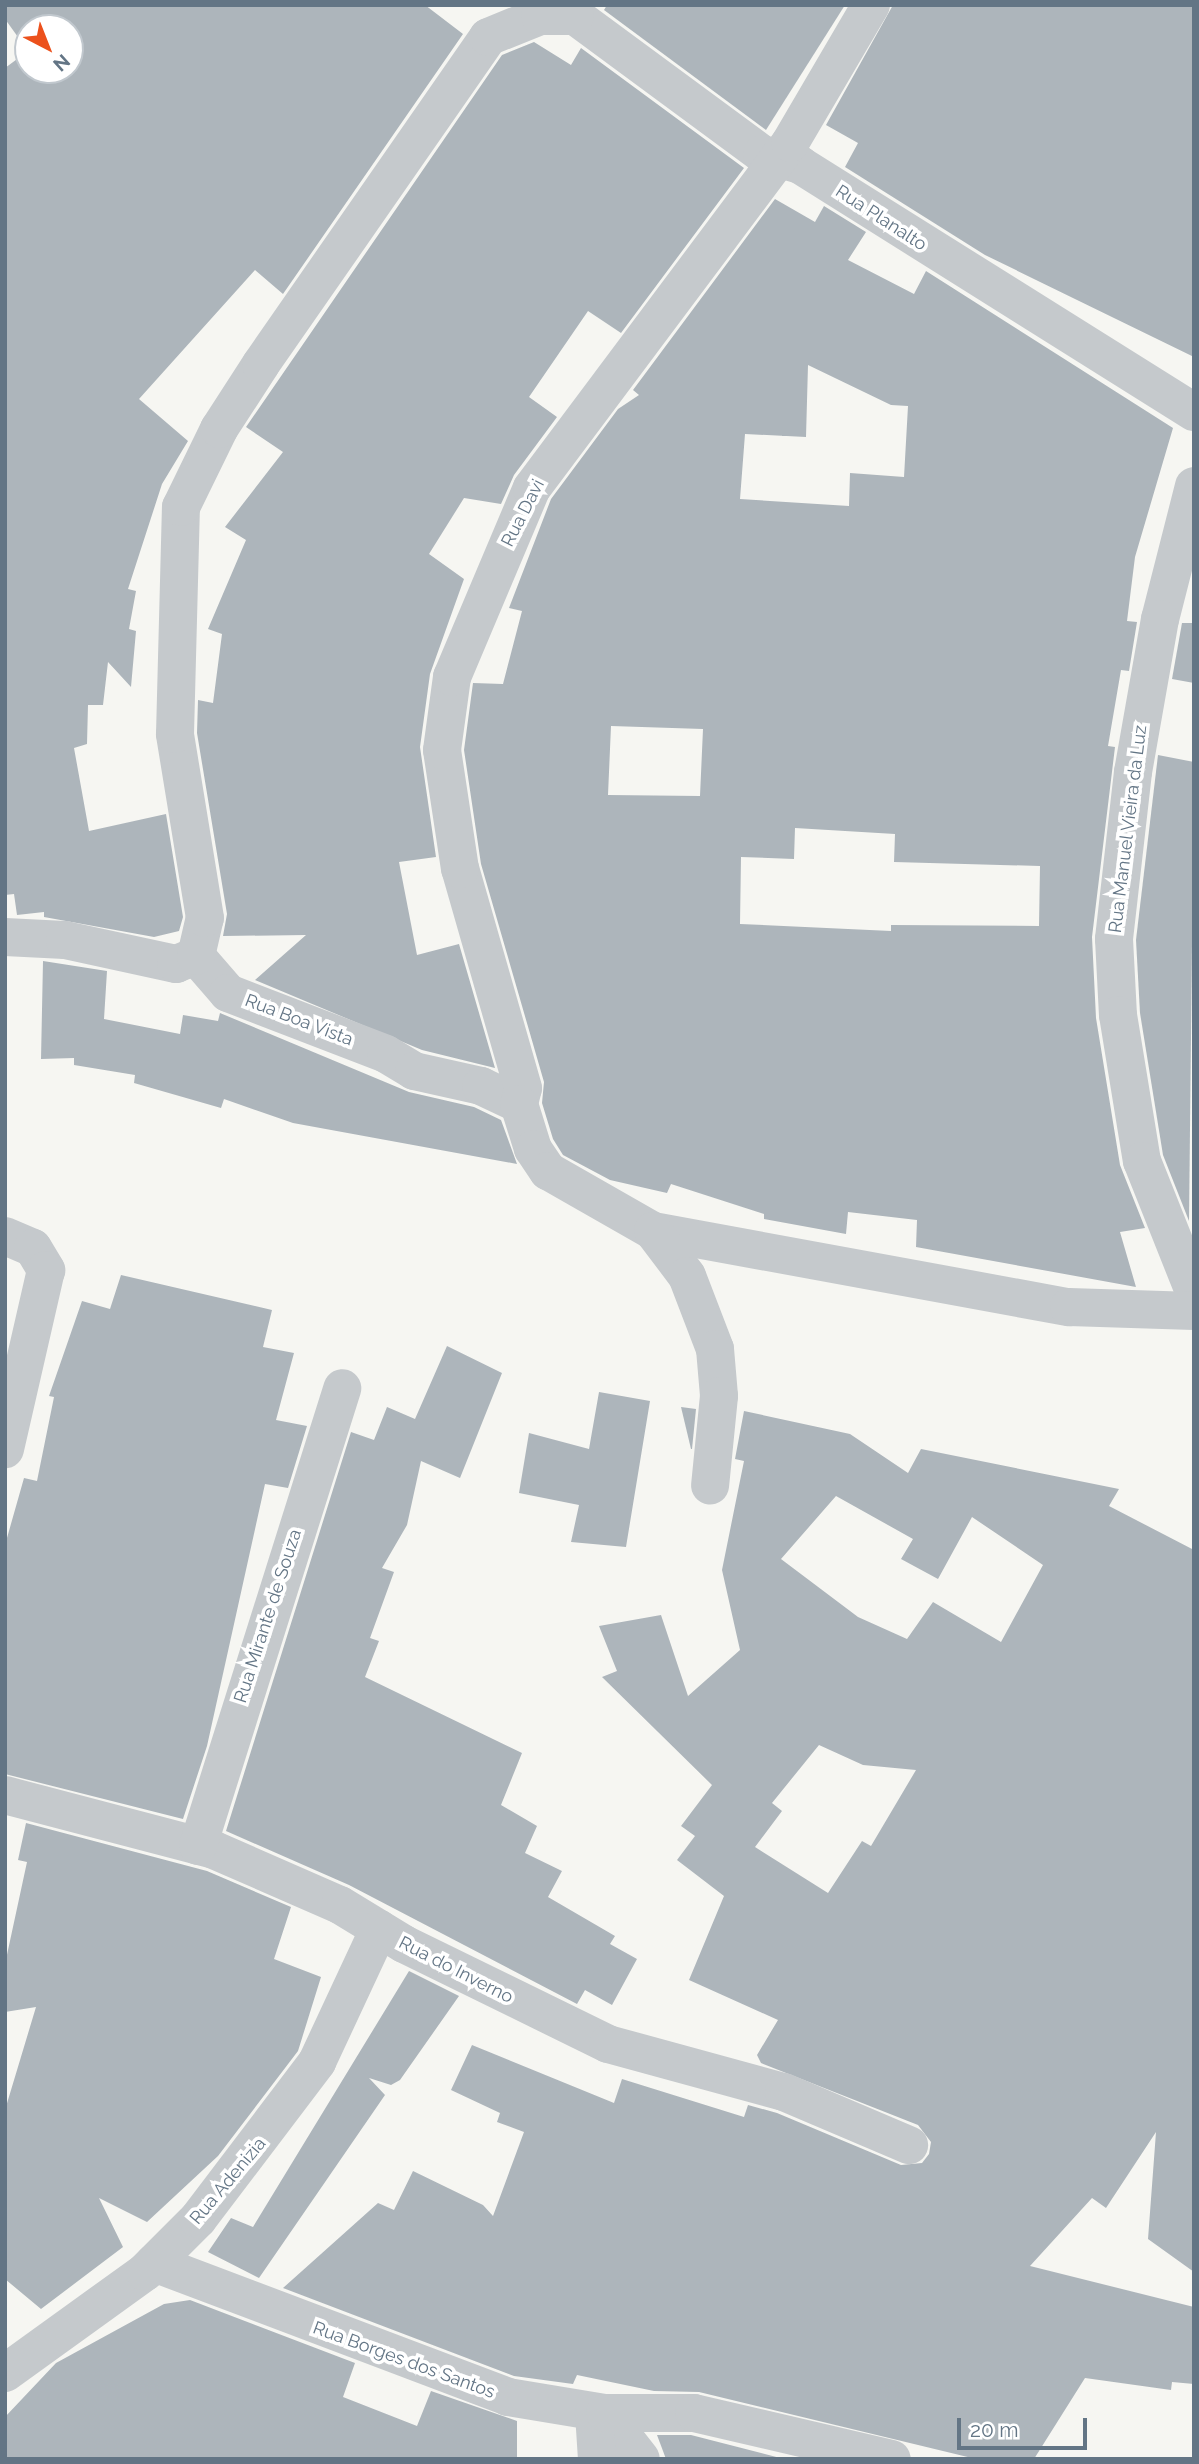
<!DOCTYPE html>
<style>
body{margin:0}
#map{position:relative;width:1199px;height:2464px;overflow:hidden;background:#f6f6f2;font-family:Raleway,sans-serif}
div>[style]{position:absolute}
[style*='--x']{left:calc(var(--x)*1px);top:calc(var(--y)*1px);width:calc(var(--w)*1px);rotate:calc(var(--a)*1deg)}
.building>*{inset:0;background:#adb5bb}
.minor>*{height:38px;margin:-19px;padding:0 19px;transform-origin:19px;border-radius:19px;background:#c5c9cc}
span{translate:-50% -50%;white-space:nowrap;text-align:center;line-height:1.15;-webkit-text-stroke:7px #fff;paint-order:stroke}
.street-label{font-size:18px;color:#637585}
.frame{position:absolute;inset:0;border:7px solid #637585;pointer-events:none}
.north{position:absolute;left:14px;top:14px;width:70px;height:70px;box-sizing:border-box;background:#fff;border:2px solid #c1c8ce;border-radius:50%;rotate:138deg;font-size:19px;font-weight:700;line-height:28px;text-align:center;color:#637585}
.north::after{content:'';display:block;margin:auto;width:24px;height:32px;background:#ec511c;clip-path:polygon(50% 0,100% 100%,50% 72%,0 100%)}
.scale{position:absolute;left:957px;top:2418px;width:130px;height:32px;box-sizing:border-box;border:4px solid #637585;border-top:0;padding-left:9px;font-size:21px;line-height:24px;white-space:nowrap;color:#637585;-webkit-text-stroke:5px #fff;paint-order:stroke}
</style>
<div id="map">
<div class="building">
<i style="clip-path:polygon(evenodd,5px 5px,425px 5px,463px 34px,283px 294px,255px 270px,139px 399px,188px 441px,162px 484px,128px 589px,136px 591px,129px 629px,136px 631px,131px 687px,108px 662px,103px 705px,88px 705px,87px 744px,74px 748px,89px 831px,166px 814px,183px 917px,179px 931px,154px 937px,44px 917px,44px 912px,17px 915px,14px 894px,5px 895px,5px 68px,28px 51px,5px 19px,5px 5px,28px 28px,70px 28px,70px 70px,28px 70px,28px 28px)"></i>
<i style="clip-path:polygon(607px 5px,845px 5px,766px 130px,604px 10px)"></i>
<i style="clip-path:polygon(893px 5px,1194px 5px,1194px 357px,985px 255px,845px 167px,858px 143px,826px 125px)"></i>
<i style="clip-path:polygon(534px 42px,571px 65px,581px 48px,744px 168px,621px 333px,588px 311px,529px 397px,557px 417px,514px 475px,501px 504px,464px 498px,429px 554px,464px 579px,430px 674px,420px 747px,436px 857px,399px 862px,417px 955px,459px 944px,495px 1068px,422px 1050px,255px 980px,306px 935px,223px 936px,227px 914px,197px 733px,198px 700px,213px 703px,222px 634px,208px 629px,246px 540px,225px 527px,283px 452px,246px 427px,502px 55px)"></i>
<i style="clip-path:polygon(evenodd,775px 199px,815px 222px,824px 206px,866px 232px,848px 260px,914px 294px,926px 271px,1173px 428px,1135px 557px,1127px 621px,1137px 622px,1129px 671px,1121px 670px,1108px 746px,1115px 747px,1092px 937px,1096px 1018px,1120px 1165px,1145px 1228px,1120px 1232px,1136px 1287px,916px 1247px,917px 1220px,848px 1212px,846px 1234px,764px 1219px,764px 1214px,671px 1184px,667px 1193px,610px 1180px,563px 1155px,553px 1139px,542px 1103px,544px 1082px,481px 864px,464px 750px,473px 683px,503px 684px,522px 611px,509px 608px,551px 499px,618px 409px,639px 395px,633px 390px,775px 199px,808px 365px,891px 405px,908px 406px,904px 477px,850px 473px,849px 506px,740px 499px,745px 434px,806px 437px,808px 365px,775px 199px,611px 726px,703px 729px,700px 796px,608px 795px,611px 726px,775px 199px,795px 828px,895px 834px,894px 862px,1040px 866px,1039px 926px,891px 925px,891px 931px,740px 924px,741px 857px,794px 859px,795px 828px)"></i>
<i style="clip-path:polygon(1182px 623px,1194px 623px,1194px 683px,1172px 679px)"></i>
<i style="clip-path:polygon(1158px 755px,1194px 762px,1189px 1221px,1163px 1155px,1140px 1013px,1136px 940px)"></i>
<i style="clip-path:polygon(43px 961px,107px 971px,104px 1019px,180px 1034px,183px 1015px,218px 1021px,220px 1013px,409px 1092px,474px 1107px,501px 1120px,517px 1164px,293px 1123px,224px 1099px,221px 1108px,134px 1083px,135px 1075px,74px 1065px,74px 1058px,41px 1059px)"></i>
<i style="clip-path:polygon(121px 1275px,272px 1310px,263px 1347px,294px 1353px,276px 1420px,307px 1426px,288px 1488px,265px 1484px,207px 1746px,183px 1819px,5px 1774px,5px 1545px,24px 1478px,37px 1481px,54px 1397px,49px 1396px,82px 1301px,110px 1309px)"></i>
<i style="clip-path:polygon(447px 1346px,502px 1373px,460px 1478px,421px 1461px,407px 1525px,382px 1568px,394px 1572px,370px 1638px,379px 1641px,365px 1677px,522px 1753px,501px 1805px,537px 1826px,525px 1853px,562px 1871px,548px 1897px,615px 1936px,610px 1944px,637px 1959px,612px 2005px,585px 1990px,577px 2004px,349px 1885px,226px 1831px,351px 1432px,374px 1440px,387px 1407px,415px 1419px)"></i>
<i style="clip-path:polygon(599px 1392px,650px 1401px,626px 1547px,571px 1542px,579px 1505px,519px 1493px,529px 1433px,589px 1449px)"></i>
<i style="clip-path:polygon(681px 1407px,696px 1409px,692px 1449px,691px 1449px)"></i>
<i style="clip-path:polygon(evenodd,744px 1411px,850px 1434px,908px 1473px,921px 1449px,1119px 1489px,1109px 1506px,1194px 1550px,1194px 2272px,1148px 2239px,1156px 2132px,1106px 2208px,1092px 2198px,1030px 2266px,1194px 2307px,1194px 2384px,1172px 2382px,1171px 2390px,1085px 2378px,1034px 2459px,976px 2459px,699px 2392px,654px 2391px,577px 2375px,573px 2384px,514px 2376px,283px 2288px,378px 2203px,394px 2210px,413px 2171px,483px 2205px,493px 2216px,524px 2132px,497px 2122px,500px 2113px,451px 2090px,472px 2045px,614px 2103px,622px 2079px,744px 2117px,748px 2105px,777px 2113px,901px 2165px,922px 2163px,929px 2154px,931px 2142px,918px 2125px,761px 2063px,757px 2055px,778px 2020px,689px 1980px,724px 1896px,677px 1860px,695px 1836px,681px 1826px,712px 1785px,602px 1677px,617px 1671px,599px 1626px,661px 1615px,688px 1696px,740px 1650px,722px 1570px,744px 1461px,735px 1459px,744px 1411px,836px 1496px,913px 1539px,901px 1559px,938px 1579px,972px 1517px,1043px 1565px,1001px 1642px,933px 1602px,907px 1639px,858px 1617px,781px 1559px,836px 1496px,744px 1411px,819px 1745px,863px 1765px,916px 1770px,871px 1846px,862px 1841px,828px 1893px,755px 1847px,782px 1811px,772px 1803px,819px 1745px)"></i>
<i style="clip-path:polygon(26px 1823px,207px 1871px,291px 1907px,274px 1959px,321px 1977px,298px 2051px,218px 2156px,147px 2222px,99px 2198px,123px 2247px,41px 2309px,5px 2279px,5px 2110px,36px 2007px,5px 2012px,5px 1964px,27px 1862px,18px 1860px)"></i>
<i style="clip-path:polygon(409px 1971px,459px 1996px,400px 2080px,391px 2085px,369px 2078px,385px 2095px,259px 2278px,208px 2252px,231px 2218px,253px 2227px)"></i>
<i style="clip-path:polygon(190px 2300px,355px 2363px,343px 2397px,417px 2426px,431px 2391px,517px 2421px,517px 2459px,5px 2459px,5px 2417px,56px 2363px,164px 2304px)"></i>
<i style="clip-path:polygon(657px 2435px,691px 2435px,784px 2459px,666px 2459px)"></i>
</div>
<div class="minor">
<i style="--x:575;--y:16;--w:232;--a:36.4"></i>
<i style="--x:762;--y:154;--w:40;--a:16"></i>
<i style="--x:800;--y:165;--w:465;--a:32.1"></i>
<i style="--x:1194;--y:486;--w:137;--a:104.3"></i>
<i style="--x:1160;--y:619;--w:155;--a:100"></i>
<i style="--x:1133;--y:772;--w:168;--a:96.5"></i>
<i style="--x:1114;--y:939;--w:76;--a:87"></i>
<i style="--x:1118;--y:1015;--w:148;--a:80.7"></i>
<i style="--x:1142;--y:1161;--w:141;--a:68.3"></i>
<i style="--x:5;--y:937;--w:60;--a:2.9"></i>
<i style="--x:65;--y:940;--w:114;--a:12.2"></i>
<i style="--x:176;--y:964;--w:22;--a:-22"></i>
<i style="--x:196;--y:956;--w:49;--a:49.1"></i>
<i style="--x:228;--y:993;--w:169;--a:21.1"></i>
<i style="--x:386;--y:1054;--w:33;--a:31"></i>
<i style="--x:414;--y:1071;--w:69;--a:12.6"></i>
<i style="--x:481;--y:1086;--w:42;--a:25.3"></i>
<i style="--x:196;--y:956;--w:39;--a:-77"></i>
<i style="--x:205;--y:918;--w:186;--a:-99.3"></i>
<i style="--x:175;--y:734;--w:227;--a:-88.5"></i>
<i style="--x:181;--y:507;--w:87;--a:-64"></i>
<i style="--x:219;--y:429;--w:77;--a:-57.1"></i>
<i style="--x:261;--y:364;--w:398;--a:-55.2"></i>
<i style="--x:488;--y:37;--w:56;--a:-22"></i>
<i style="--x:540;--y:16;--w:35;--a:0"></i>
<i style="--x:519;--y:1104;--w:16;--a:-76"></i>
<i style="--x:523;--y:1088;--w:228;--a:-106"></i>
<i style="--x:460;--y:869;--w:120;--a:-98.6"></i>
<i style="--x:442;--y:750;--w:74;--a:-82.2"></i>
<i style="--x:452;--y:677;--w:205;--a:-67.1"></i>
<i style="--x:532;--y:488;--w:431;--a:-53.2"></i>
<i style="--x:790;--y:143;--w:160;--a:-59.6"></i>
<i style="--x:519;--y:1104;--w:47;--a:72.7"></i>
<i style="--x:533;--y:1149;--w:27;--a:56"></i>
<i style="--x:548;--y:1171;--w:121;--a:29.7"></i>
<i style="--x:653;--y:1231;--w:423;--a:10.4"></i>
<i style="--x:1069;--y:1307;--w:125;--a:1.8"></i>
<i style="--x:653;--y:1231;--w:56;--a:52.9"></i>
<i style="--x:687;--y:1276;--w:78;--a:69"></i>
<i style="--x:715;--y:1349;--w:47;--a:85.1"></i>
<i style="--x:719;--y:1396;--w:90;--a:95.7"></i>
<i style="--x:5;--y:1236;--w:30;--a:23"></i>
<i style="--x:33;--y:1248;--w:26;--a:59"></i>
<i style="--x:46;--y:1270;--w:184;--a:102.9"></i>
<i style="--x:5;--y:1795;--w:216;--a:14.7"></i>
<i style="--x:214;--y:1850;--w:137;--a:23.6"></i>
<i style="--x:340;--y:1905;--w:75;--a:31.4"></i>
<i style="--x:404;--y:1944;--w:227;--a:26.1"></i>
<i style="--x:608;--y:2044;--w:182;--a:15.3"></i>
<i style="--x:784;--y:2092;--w:136;--a:23"></i>
<i style="--x:198;--y:1846;--w:480;--a:-72.5"></i>
<i style="--x:154;--y:2263;--w:379;--a:20.7"></i>
<i style="--x:508;--y:2397;--w:98;--a:9.4"></i>
<i style="--x:605;--y:2413;--w:58;--a:52"></i>
<i style="--x:5;--y:2373;--w:173;--a:-35.8"></i>
<i style="--x:145;--y:2272;--w:75;--a:-45"></i>
<i style="--x:198;--y:2219;--w:197;--a:-52.8"></i>
<i style="--x:317;--y:2062;--w:147;--a:-65"></i>
<i style="--x:594;--y:2413;--w:46;--a:86.3"></i>
<i style="--x:605;--y:2413;--w:89;--a:0"></i>
<i style="--x:694;--y:2413;--w:203;--a:13.1"></i>
</div>
<div class="street-label">
<span style="left:881px;top:218px;rotate:33deg">Rua Planalto</span>
<span style="left:523px;top:513px;rotate:-63deg">Rua Davi</span>
<span style="left:1128px;top:829px;rotate:-83deg">Rua Manuel Vieira da Luz</span>
<span style="left:299px;top:1020px;rotate:21deg">Rua Boa Vista</span>
<span style="left:268px;top:1616px;rotate:-72deg">Rua Mirante de Souza</span>
<span style="left:456px;top:1970px;rotate:27deg">Rua do Inverno</span>
<span style="left:228px;top:2181px;rotate:-50deg">Rua Adenizia</span>
<span style="left:404px;top:2360px;rotate:20deg">Rua Borges dos Santos</span>
</div>
<div class="frame"></div>
<div class="north">N</div>
<div class="scale">20 m</div>
</div>
